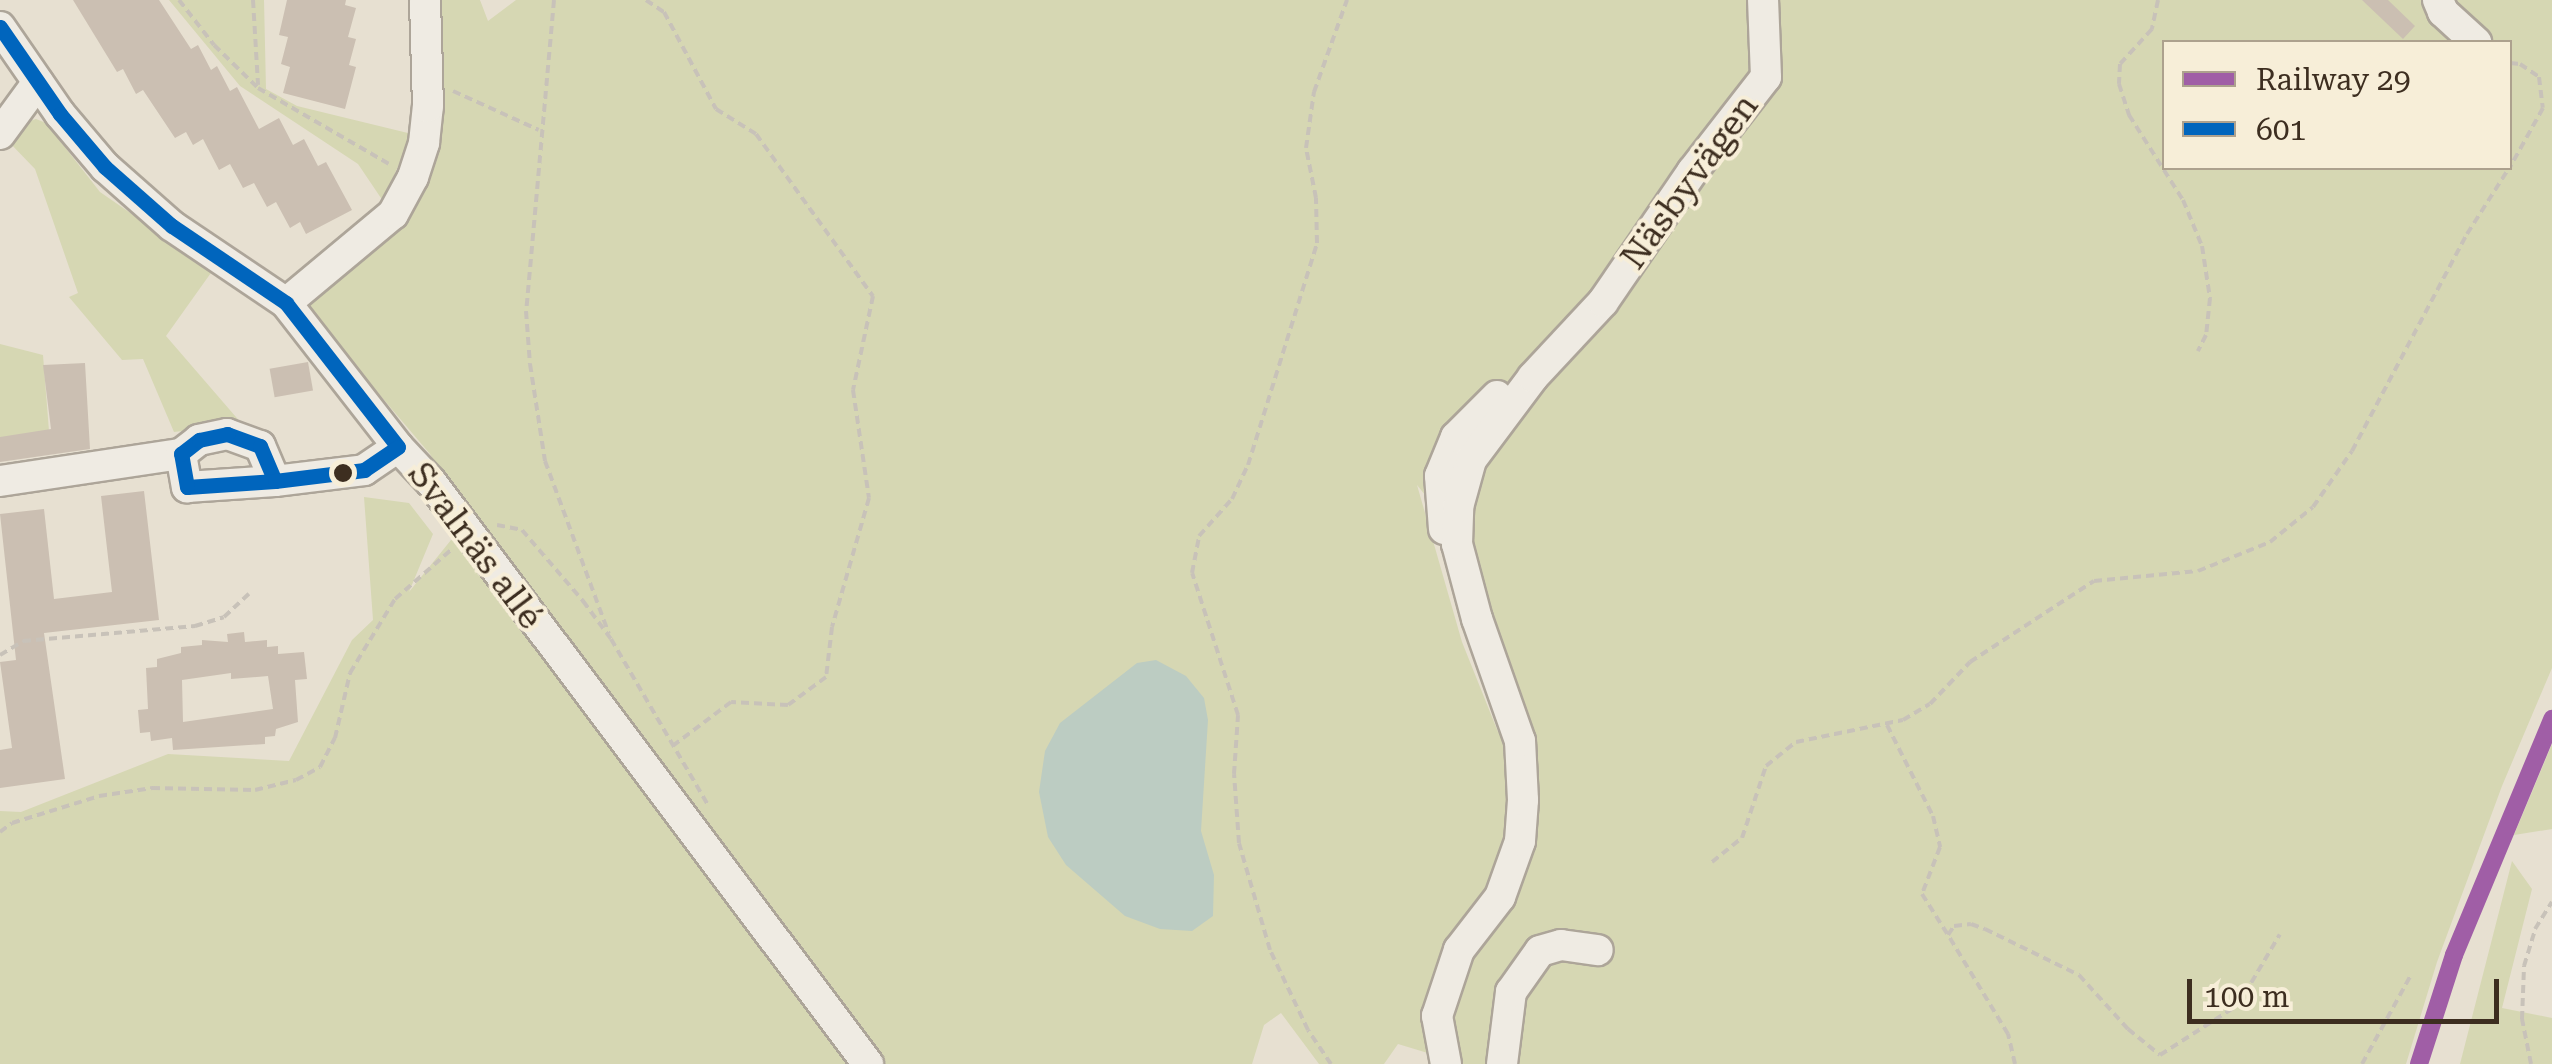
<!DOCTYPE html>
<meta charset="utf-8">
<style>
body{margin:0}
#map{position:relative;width:2552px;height:1064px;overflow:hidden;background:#e7e0d1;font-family:"Roboto Serif",serif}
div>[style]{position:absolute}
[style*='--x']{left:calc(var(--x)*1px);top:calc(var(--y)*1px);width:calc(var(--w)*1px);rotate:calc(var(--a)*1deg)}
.green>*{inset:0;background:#d6d7b3}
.water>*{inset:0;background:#bcccc2}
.building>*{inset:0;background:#cbbfb2;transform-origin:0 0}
.path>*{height:4px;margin-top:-2px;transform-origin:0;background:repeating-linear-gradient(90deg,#c8c2b9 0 8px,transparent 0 13px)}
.roads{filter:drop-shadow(2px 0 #ada599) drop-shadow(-2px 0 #ada599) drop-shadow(0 2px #ada599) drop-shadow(0 -2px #ada599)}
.minor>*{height:30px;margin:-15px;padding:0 15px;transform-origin:15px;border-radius:15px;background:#efebe3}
.bus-1>*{height:15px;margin:-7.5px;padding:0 7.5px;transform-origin:7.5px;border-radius:7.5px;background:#0065bd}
.rail-1>*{height:18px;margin:-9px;padding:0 9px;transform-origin:9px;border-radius:9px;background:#a05ea6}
.dots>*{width:28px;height:28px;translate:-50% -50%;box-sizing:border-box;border:5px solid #f7eed8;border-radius:50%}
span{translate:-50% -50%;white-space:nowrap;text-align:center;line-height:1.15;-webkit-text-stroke:8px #f7eed8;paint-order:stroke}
.street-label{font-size:35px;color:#3d2e20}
.legend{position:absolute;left:2162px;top:40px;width:350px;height:130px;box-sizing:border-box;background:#f7eed8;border:2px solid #ada18e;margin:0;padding:12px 18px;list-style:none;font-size:30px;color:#3d2e20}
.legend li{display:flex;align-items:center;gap:20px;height:50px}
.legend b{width:50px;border:2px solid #ada18e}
.scale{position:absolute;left:2187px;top:979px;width:312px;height:45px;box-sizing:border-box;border:5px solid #3d2e20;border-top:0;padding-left:12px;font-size:30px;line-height:35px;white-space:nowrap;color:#3d2e20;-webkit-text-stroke:8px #f7eed8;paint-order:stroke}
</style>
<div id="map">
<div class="green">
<i style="clip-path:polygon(169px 0,264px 0,266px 89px,297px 106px,412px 134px,383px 201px,358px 164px,240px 86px)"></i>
<i style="clip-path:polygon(evenodd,442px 0,480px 0,488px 21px,516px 0,2552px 0,2552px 668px,2502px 786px,2437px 962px,2406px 1064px,1464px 1064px,1398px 1044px,1384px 1064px,1319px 1064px,1281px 1013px,1264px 1025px,1252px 1064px,0 1064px,0 811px,21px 812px,168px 754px,289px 761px,352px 640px,373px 620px,364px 497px,409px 503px,433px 534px,409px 592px,451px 540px,481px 546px,430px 454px,305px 307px,408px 220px,428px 175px,442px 86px,442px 0,2164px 42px,2510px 42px,2510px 168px,2164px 168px,2164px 42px,442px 0,1417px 485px,1474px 555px,1531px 728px,1498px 732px,1462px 642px,1417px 485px)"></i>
<i style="clip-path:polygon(36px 119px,46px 123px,100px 192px,213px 270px,166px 336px,242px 424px,174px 432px,143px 359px,122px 360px,69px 297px,78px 293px,35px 169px,7px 140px,21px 124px)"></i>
<i style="clip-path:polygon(0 344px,43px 355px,49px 431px,0 438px)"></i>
<i style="clip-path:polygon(2552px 744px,2552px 829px,2514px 835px)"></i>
<i style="clip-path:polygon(2512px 861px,2532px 889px,2502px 1008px,2552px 1018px,2552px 1064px,2460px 1064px)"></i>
</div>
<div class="water">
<i style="clip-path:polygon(1156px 660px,1186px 676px,1204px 698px,1208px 720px,1201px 831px,1214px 875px,1213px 916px,1192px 931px,1160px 929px,1125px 916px,1066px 865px,1048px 837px,1039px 792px,1045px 751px,1060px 723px,1137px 663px)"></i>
</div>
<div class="building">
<i style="clip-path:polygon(73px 0,159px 0,191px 49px,198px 45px,211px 70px,217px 66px,230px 91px,237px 87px,259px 129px,279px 118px,293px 145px,304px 139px,318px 166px,326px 162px,352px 210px,306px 234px,300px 222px,290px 228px,276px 202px,267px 207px,254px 183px,243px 188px,230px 164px,219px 170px,203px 139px,193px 145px,186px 132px,175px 138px,143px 90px,136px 94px,123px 69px,117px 72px)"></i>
<i style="clip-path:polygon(287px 0,346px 0,345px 5px,356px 8px,348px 37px,356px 39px,349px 65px,356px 67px,345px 109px,283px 93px,290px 67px,281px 64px,288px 37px,279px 35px)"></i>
<i style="clip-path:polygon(2362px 0,2388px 0,2415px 26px,2403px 39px)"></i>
<i style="left:308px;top:362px;width:29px;height:39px;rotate:80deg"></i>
<i style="clip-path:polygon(85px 363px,90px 449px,0 462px,0 437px,51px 429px,43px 365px)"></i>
<i style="clip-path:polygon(144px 491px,159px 620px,44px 633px,65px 779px,0 788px,0 750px,12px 748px,0 662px,16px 660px,0 514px,44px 509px,54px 599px,112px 592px,101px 496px)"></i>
<i style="clip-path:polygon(evenodd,244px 632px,245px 642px,267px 640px,267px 647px,278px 646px,278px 654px,304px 652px,307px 679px,295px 680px,298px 722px,276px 729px,275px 736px,265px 737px,265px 744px,173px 750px,172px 738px,151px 741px,150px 732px,140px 733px,138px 710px,148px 709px,146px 668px,157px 667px,157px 659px,181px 653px,181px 647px,202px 645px,202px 640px,228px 642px,227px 634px,244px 632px,231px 673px,231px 679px,268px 676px,273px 709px,183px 722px,182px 680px,231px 673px)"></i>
</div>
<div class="path">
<i style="--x:179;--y:0;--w:57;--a:52.1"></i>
<i style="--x:214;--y:45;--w:62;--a:44.3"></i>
<i style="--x:258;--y:88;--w:151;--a:30.1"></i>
<i style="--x:253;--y:0;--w:85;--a:86.6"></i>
<i style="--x:554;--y:0;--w:312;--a:95.1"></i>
<i style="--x:526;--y:311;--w:53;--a:85.7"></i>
<i style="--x:530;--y:364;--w:98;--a:81.2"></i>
<i style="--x:545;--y:461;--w:184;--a:69.7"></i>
<i style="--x:646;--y:0;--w:22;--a:34"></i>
<i style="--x:664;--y:12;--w:110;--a:61.8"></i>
<i style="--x:716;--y:109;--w:47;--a:32"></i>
<i style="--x:756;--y:134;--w:200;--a:54.2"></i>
<i style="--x:873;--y:296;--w:96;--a:102"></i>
<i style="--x:853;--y:390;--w:109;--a:81.6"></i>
<i style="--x:869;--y:498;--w:134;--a:106"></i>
<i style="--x:832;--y:627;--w:50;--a:96.8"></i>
<i style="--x:826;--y:677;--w:47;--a:143.6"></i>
<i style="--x:788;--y:705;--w:57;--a:-177"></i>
<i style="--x:731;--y:702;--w:75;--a:143.1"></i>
<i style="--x:2158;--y:0;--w:30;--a:102"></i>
<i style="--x:2152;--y:29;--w:47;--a:132.4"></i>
<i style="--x:2120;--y:64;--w:20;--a:93"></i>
<i style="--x:2119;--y:84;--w:33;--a:72"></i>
<i style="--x:2129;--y:115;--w:101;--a:57.6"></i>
<i style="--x:2183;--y:200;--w:50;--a:67.6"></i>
<i style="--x:2202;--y:246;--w:53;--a:81.3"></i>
<i style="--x:2210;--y:298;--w:37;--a:96"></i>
<i style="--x:2206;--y:335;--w:18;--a:117"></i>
<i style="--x:2510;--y:63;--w:10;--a:6"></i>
<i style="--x:2520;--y:64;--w:23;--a:34"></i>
<i style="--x:2539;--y:77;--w:31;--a:83"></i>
<i style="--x:2543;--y:108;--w:68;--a:119.2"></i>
<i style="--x:453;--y:91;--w:94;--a:24.4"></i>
<i style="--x:497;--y:525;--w:25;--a:11"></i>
<i style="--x:522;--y:530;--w:94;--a:49.3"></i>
<i style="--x:583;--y:601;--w:47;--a:53.6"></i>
<i style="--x:611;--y:639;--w:194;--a:59.7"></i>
<i style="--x:0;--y:655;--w:27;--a:-31"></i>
<i style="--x:23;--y:641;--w:173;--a:-5"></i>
<i style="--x:195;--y:626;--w:30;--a:-17"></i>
<i style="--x:224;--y:617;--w:34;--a:-43"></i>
<i style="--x:1887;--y:725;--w:102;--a:63.2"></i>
<i style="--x:1933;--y:816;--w:32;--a:77"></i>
<i style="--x:1940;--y:847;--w:50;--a:111"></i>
<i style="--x:1922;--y:894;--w:49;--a:57.6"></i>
<i style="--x:0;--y:832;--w:15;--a:-37"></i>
<i style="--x:12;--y:823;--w:91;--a:-17.2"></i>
<i style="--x:99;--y:796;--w:54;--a:-8.6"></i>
<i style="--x:152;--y:788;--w:103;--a:1.1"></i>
<i style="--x:255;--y:790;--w:42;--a:-13.7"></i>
<i style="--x:296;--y:780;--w:27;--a:-28"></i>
<i style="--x:320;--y:767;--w:33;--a:-63"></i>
<i style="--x:335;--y:738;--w:67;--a:-77"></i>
<i style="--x:350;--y:673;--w:39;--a:-59"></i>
<i style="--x:370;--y:640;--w:48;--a:-58.6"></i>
<i style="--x:395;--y:599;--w:77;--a:-41.3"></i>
<i style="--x:1712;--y:862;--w:38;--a:-39"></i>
<i style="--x:1742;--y:838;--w:76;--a:-71.6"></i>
<i style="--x:1766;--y:766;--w:38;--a:-39"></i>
<i style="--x:1796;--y:742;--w:109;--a:-11.6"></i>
<i style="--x:1903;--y:720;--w:31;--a:-31"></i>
<i style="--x:1930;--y:704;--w:58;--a:-46.4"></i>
<i style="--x:1970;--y:662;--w:148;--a:-33.2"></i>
<i style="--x:2094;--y:581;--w:104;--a:-5.5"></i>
<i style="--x:2198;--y:571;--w:78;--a:-21.9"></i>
<i style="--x:2270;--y:542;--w:55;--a:-39.1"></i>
<i style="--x:2313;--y:507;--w:68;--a:-55.1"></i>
<i style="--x:2352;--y:451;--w:246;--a:-62.1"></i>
<i style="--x:2467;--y:234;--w:78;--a:-57.5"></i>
<i style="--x:1331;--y:1064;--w:41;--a:-124.1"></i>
<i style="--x:1308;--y:1030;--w:89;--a:-115.4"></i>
<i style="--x:1270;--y:950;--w:111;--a:-106.2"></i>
<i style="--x:1239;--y:843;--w:69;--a:-94.1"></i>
<i style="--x:1234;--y:774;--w:59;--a:-86.1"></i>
<i style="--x:1238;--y:715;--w:149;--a:-107.9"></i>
<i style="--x:1192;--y:573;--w:38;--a:-79"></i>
<i style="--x:1199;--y:536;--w:50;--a:-48.3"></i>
<i style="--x:1232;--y:499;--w:38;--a:-65"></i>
<i style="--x:1248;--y:465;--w:232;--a:-72.7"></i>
<i style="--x:1317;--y:243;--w:45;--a:-91.3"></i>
<i style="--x:1316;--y:198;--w:51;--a:-101.3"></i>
<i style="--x:1306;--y:148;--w:57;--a:-81.9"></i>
<i style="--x:1314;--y:92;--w:98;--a:-70.3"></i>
<i style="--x:2015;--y:1064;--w:31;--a:-103"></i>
<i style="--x:2008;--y:1034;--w:116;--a:-121.2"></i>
<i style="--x:1948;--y:935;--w:11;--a:-56"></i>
<i style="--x:1954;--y:926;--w:17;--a:-7"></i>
<i style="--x:1971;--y:924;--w:15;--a:20"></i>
<i style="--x:1985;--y:929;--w:105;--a:26.1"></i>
<i style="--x:2079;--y:975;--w:73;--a:47.8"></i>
<i style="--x:2128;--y:1029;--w:41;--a:39.1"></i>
<i style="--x:2160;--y:1055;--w:93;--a:-32.7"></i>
<i style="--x:2238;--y:1005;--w:82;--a:-59.4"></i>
<i style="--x:2362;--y:1064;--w:102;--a:-61.2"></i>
<i style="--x:2531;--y:1064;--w:46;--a:-101.3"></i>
<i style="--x:2522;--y:1019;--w:53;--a:-87.8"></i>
<i style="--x:2524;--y:966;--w:39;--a:-73"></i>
<i style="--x:2535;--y:929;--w:32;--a:-58"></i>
</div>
<div class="roads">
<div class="minor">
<i style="--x:2438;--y:0;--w:13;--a:67"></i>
<i style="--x:2443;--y:12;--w:45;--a:42.3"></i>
<i style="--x:0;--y:27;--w:106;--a:55.4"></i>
<i style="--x:60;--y:114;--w:70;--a:49.7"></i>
<i style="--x:105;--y:167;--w:89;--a:41.4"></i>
<i style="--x:172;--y:226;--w:138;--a:34"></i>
<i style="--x:286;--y:303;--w:182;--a:52.1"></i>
<i style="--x:398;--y:447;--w:48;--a:46.7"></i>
<i style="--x:431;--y:482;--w:728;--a:53.1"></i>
<i style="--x:0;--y:134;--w:64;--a:-53.8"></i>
<i style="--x:286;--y:303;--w:139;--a:-39.8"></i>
<i style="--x:393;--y:214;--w:42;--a:-61.6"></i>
<i style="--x:413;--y:177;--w:36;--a:-72"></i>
<i style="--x:424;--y:143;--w:36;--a:-84"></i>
<i style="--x:428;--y:107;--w:107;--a:-91.6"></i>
<i style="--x:0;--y:481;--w:183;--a:-8.5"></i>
<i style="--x:275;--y:481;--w:38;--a:-113"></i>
<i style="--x:260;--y:446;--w:35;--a:-160"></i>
<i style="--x:227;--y:434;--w:29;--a:168"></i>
<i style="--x:199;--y:440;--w:23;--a:142"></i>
<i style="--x:181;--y:454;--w:34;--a:80"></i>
<i style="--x:187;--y:487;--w:88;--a:-3.9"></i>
<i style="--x:275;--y:481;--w:90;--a:-7"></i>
<i style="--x:364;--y:470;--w:41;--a:-34.1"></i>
<i style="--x:1444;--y:529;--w:53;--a:-94.3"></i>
<i style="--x:1440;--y:476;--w:42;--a:-67.7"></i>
<i style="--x:1456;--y:437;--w:58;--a:-45"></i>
<i style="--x:1446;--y:1064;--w:49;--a:-100.6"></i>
<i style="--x:1437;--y:1016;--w:70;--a:-71.6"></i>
<i style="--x:1459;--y:950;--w:67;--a:-52.3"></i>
<i style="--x:1500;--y:897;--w:59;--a:-70.3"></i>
<i style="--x:1520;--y:841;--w:41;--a:-85.8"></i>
<i style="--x:1523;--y:800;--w:59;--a:-92.9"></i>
<i style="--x:1520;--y:741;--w:129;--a:-109.4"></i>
<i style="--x:1477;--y:619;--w:78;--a:-104.9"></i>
<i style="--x:1457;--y:544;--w:37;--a:-88"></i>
<i style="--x:1458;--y:507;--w:49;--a:-74.5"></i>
<i style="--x:1471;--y:460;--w:104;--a:-53.2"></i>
<i style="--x:1533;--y:377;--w:103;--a:-47"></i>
<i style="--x:1603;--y:302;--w:158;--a:-55.6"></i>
<i style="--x:1692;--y:172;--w:120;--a:-52.1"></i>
<i style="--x:1766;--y:77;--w:77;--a:-92.2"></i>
<i style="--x:1502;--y:1064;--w:73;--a:-82.9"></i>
<i style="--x:1511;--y:992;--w:50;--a:-54.7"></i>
<i style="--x:1540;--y:951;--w:22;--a:-16"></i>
<i style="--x:1561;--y:945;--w:37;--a:8"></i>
</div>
</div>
<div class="bus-1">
<i style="--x:0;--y:27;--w:106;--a:55.4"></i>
<i style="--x:60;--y:114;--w:70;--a:49.7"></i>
<i style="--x:105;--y:167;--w:89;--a:41.4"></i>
<i style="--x:172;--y:226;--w:138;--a:34"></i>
<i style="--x:286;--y:303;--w:182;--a:52.1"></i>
<i style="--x:227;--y:434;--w:35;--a:20"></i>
<i style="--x:260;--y:446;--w:38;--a:67"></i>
<i style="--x:275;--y:481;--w:88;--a:176.1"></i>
<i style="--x:187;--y:487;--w:34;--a:-100"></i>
<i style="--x:181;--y:454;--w:23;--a:-38"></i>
<i style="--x:199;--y:440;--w:29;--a:-12"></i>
<i style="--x:275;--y:481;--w:90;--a:-7"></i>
<i style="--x:364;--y:470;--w:41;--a:-34.1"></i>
</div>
<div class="rail-1">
<i style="--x:2419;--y:1064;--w:114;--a:-72.2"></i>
<i style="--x:2454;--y:955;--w:256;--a:-67.4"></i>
</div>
<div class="dots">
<i style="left:343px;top:473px;background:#3d2e20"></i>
</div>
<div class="street-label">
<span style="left:1690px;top:182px;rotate:-54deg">Näsbyvägen</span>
<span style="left:475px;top:546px;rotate:53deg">Svalnäs allé</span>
</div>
<ul class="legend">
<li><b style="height:12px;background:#a05ea6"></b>Railway 29</li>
<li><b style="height:12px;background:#0065bd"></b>601</li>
</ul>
<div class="scale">100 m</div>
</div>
